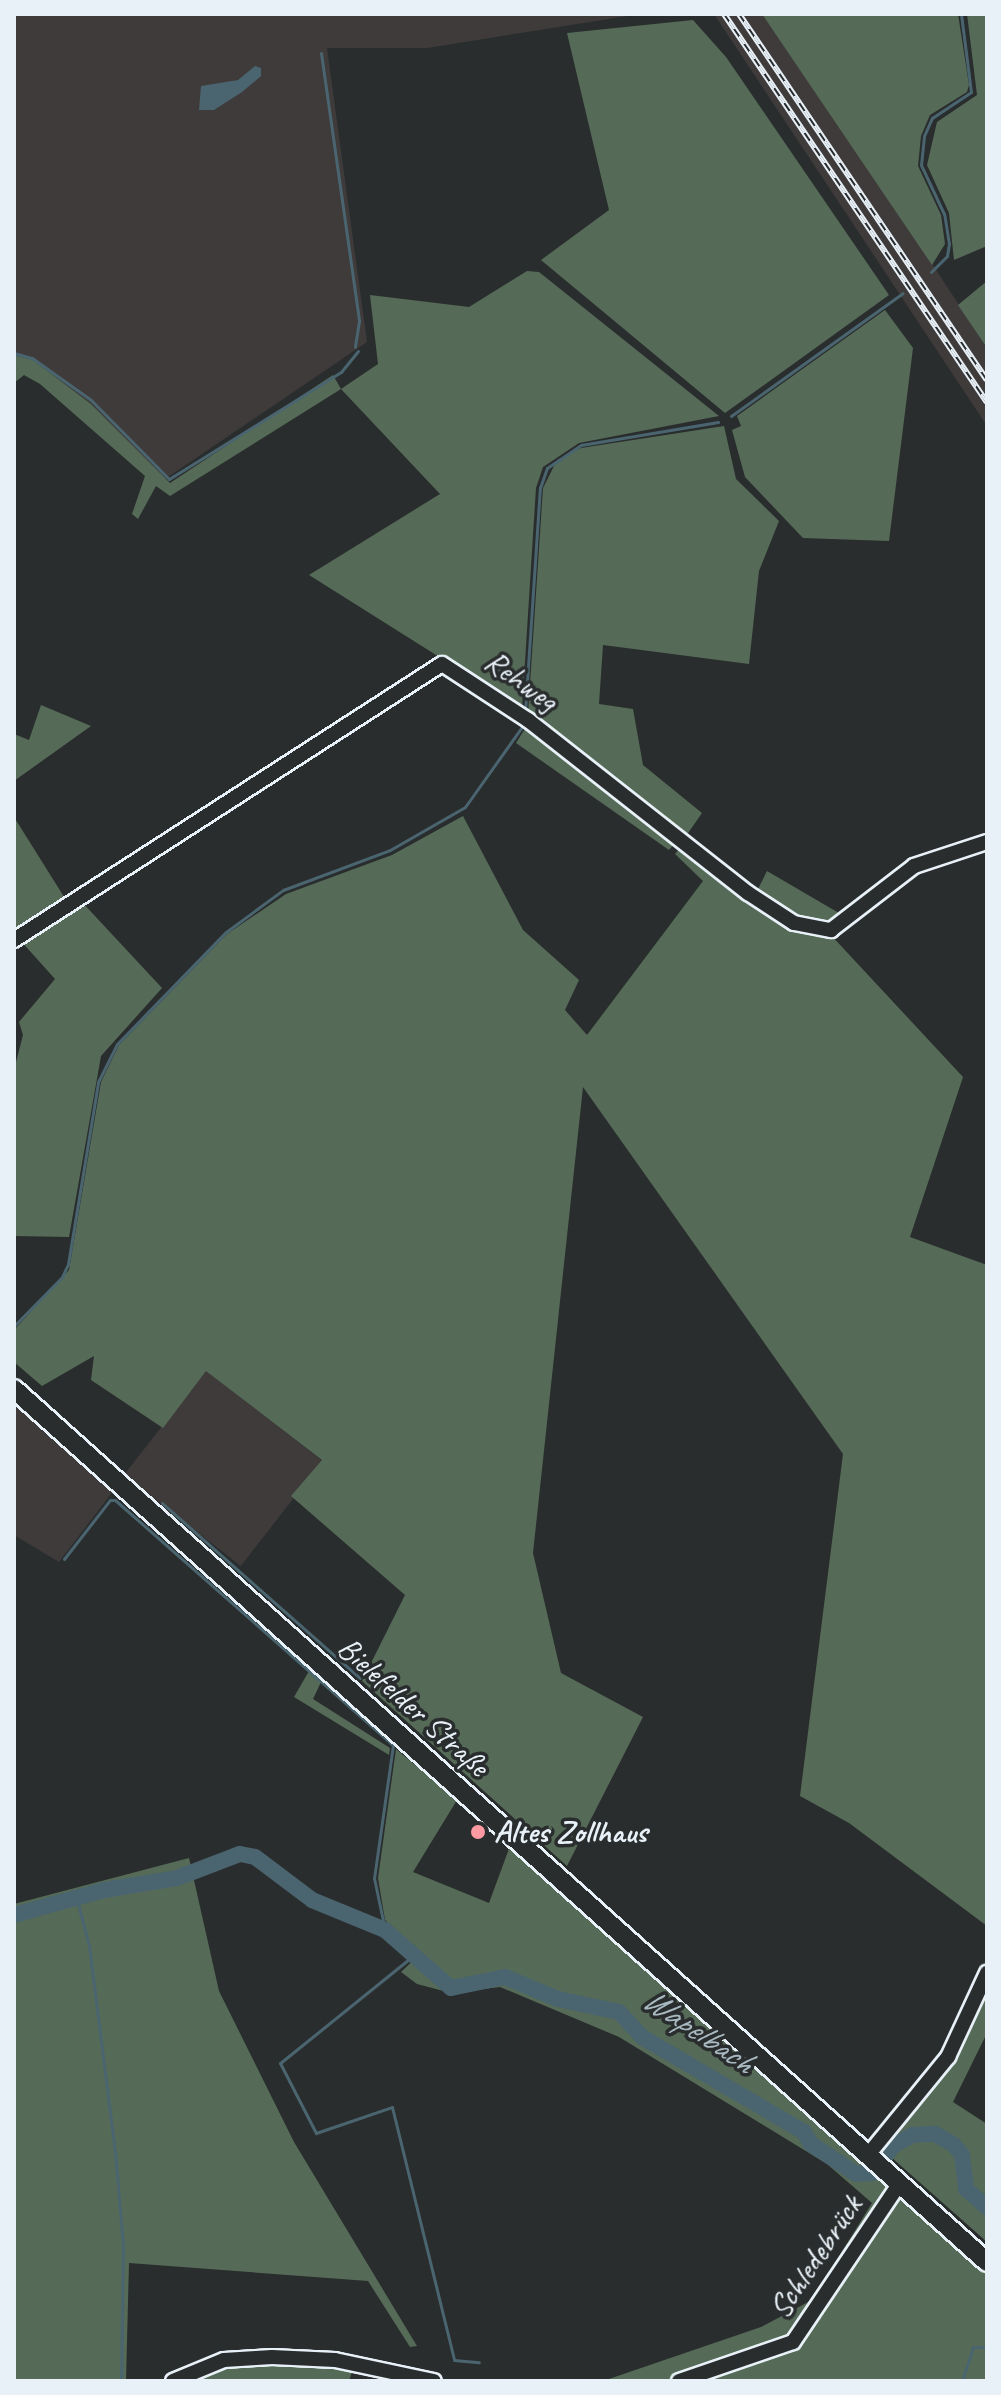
<!DOCTYPE html>
<meta charset="utf-8">
<style>
body{margin:0}
#map{position:relative;width:1001px;height:2395px;overflow:hidden;background:#2a2d2e;font-family:Caveat,sans-serif}
div>[style]{position:absolute}
[style*='--x']{left:calc(var(--x)*1px);top:calc(var(--y)*1px);width:calc(var(--w)*1px);rotate:calc(var(--a)*1deg)}
.built>*{inset:0;background:#3f3b3b;transform-origin:0 0}
.green>*{inset:0;background:#556b57}
.water>*{inset:0;background:#4a656f}
.stream>*{height:3px;margin:-1.5px;padding:0 1.5px;transform-origin:1.5px;border-radius:1.5px;background:#4a656f}
.river>*{height:16px;margin:-8px;padding:0 8px;transform-origin:8px;border-radius:8px;background:#4a656f}
.roads{filter:drop-shadow(2px 0 #e8f1f8) drop-shadow(-2px 0 #e8f1f8) drop-shadow(0 2px #e8f1f8) drop-shadow(0 -2px #e8f1f8)}
.minor>*{height:14px;margin:-7px;padding:0 7px;transform-origin:7px;border-radius:7px;background:#2a2d2e}
.major>*{height:18px;margin:-9px;padding:0 9px;transform-origin:9px;border-radius:9px;background:#2a2d2e}
.rail>*{height:6px;margin-top:-3px;transform-origin:0;background:repeating-linear-gradient(90deg,#2a2d2e 0 9px,#e8f1f8 0 18px);box-sizing:border-box;border-block:2px solid #e8f1f8}
.dots>*{width:22px;height:22px;translate:-50% -50%;box-sizing:border-box;border:4px solid #2a2d2e;border-radius:50%}
span{translate:-50% -50%;white-space:nowrap;text-align:center;line-height:1.15;-webkit-text-stroke:7px #2a2d2e;paint-order:stroke}
.street-label{font-size:32px;color:#e8f1f8}
.poi-label{font-size:32px;color:#e8f1f8;font-weight:700}
.left{translate:0 -50%;text-align:left}
.water-label{font-size:34px;color:#a9b9c1;font-style:italic}
.frame{position:absolute;inset:0;border:16px solid #e8f1f8;pointer-events:none}
</style>
<div id="map">
<div class="built">
<i style="clip-path:polygon(14px 14px,640px 14px,427px 48px,327px 48px,367px 342px,165px 479px,91px 404px,33px 360px,14px 355px)"></i>
<i style="clip-path:polygon(714px 14px,762px 14px,897px 210px,987px 348px,987px 426px)"></i>
<i style="left:206px;top:1370px;width:148px;height:133px;rotate:38deg"></i>
<i style="clip-path:polygon(14px 1403px,114px 1490px,59px 1562px,14px 1535px)"></i>
</div>
<div class="green">
<i style="clip-path:polygon(762px 14px,958px 14px,969px 85px,967px 92px,930px 115px,921px 136px,918px 166px,941px 215px,945px 244px,932px 265px)"></i>
<i style="clip-path:polygon(967px 14px,987px 14px,987px 246px,954px 260px,949px 213px,927px 165px,937px 122px,977px 95px)"></i>
<i style="clip-path:polygon(693px 20px,726px 57px,889px 295px,725px 413px,541px 260px,609px 210px,567px 33px)"></i>
<i style="clip-path:polygon(527px 271px,539px 272px,719px 416px,579px 443px,543px 467px,536px 488px,522px 709px,309px 575px,440px 494px,341px 389px,170px 496px,156px 486px,138px 519px,132px 514px,145px 476px,40px 384px,24px 375px,14px 383px,14px 355px,33px 360px,91px 404px,170px 483px,333px 375px,341px 389px,378px 364px,370px 295px,469px 307px)"></i>
<i style="clip-path:polygon(987px 281px,987px 348px,958px 305px)"></i>
<i style="clip-path:polygon(885px 310px,913px 348px,889px 541px,803px 538px,745px 477px,732px 430px,741px 426px,737px 416px)"></i>
<i style="clip-path:polygon(724px 426px,736px 479px,779px 521px,759px 571px,749px 664px,603px 645px,599px 704px,633px 709px,643px 765px,702px 813px,686px 836px,528px 714px,543px 488px,557px 460px,581px 448px)"></i>
<i style="clip-path:polygon(41px 705px,91px 726px,14px 781px,14px 734px,29px 740px)"></i>
<i style="clip-path:polygon(528px 724px,678px 839px,669px 850px,516px 743px)"></i>
<i style="clip-path:polygon(463px 816px,523px 930px,579px 980px,565px 1010px,587px 1035px,703px 881px,675px 854px,684px 843px,746px 896px,829px 933px,963px 1077px,910px 1237px,987px 1265px,987px 1926px,849px 1823px,800px 1796px,843px 1454px,583px 1087px,533px 1553px,561px 1673px,643px 1717px,567px 1866px,362px 1681px,405px 1595px,291px 1496px,322px 1460px,206px 1371px,163px 1428px,91px 1380px,94px 1356px,42px 1386px,14px 1362px,14px 1330px,69px 1270px,101px 1082px,119px 1045px,227px 934px,286px 894px,392px 855px)"></i>
<i style="clip-path:polygon(14px 817px,66px 900px,14px 933px)"></i>
<i style="clip-path:polygon(767px 871px,844px 916px,833px 924px,795px 918px,756px 893px)"></i>
<i style="clip-path:polygon(81px 901px,162px 988px,101px 1056px,69px 1237px,14px 1236px,14px 1070px,23px 1035px,19px 1022px,55px 979px,20px 940px)"></i>
<i style="clip-path:polygon(309px 1671px,321px 1682px,313px 1699px,390px 1748px,389px 1755px,294px 1697px)"></i>
<i style="clip-path:polygon(396px 1749px,457px 1800px,413px 1872px,489px 1903px,510px 1846px,987px 2274px,987px 2381px,603px 2381px,761px 2327px,812px 2300px,872px 2203px,827px 2164px,619px 2037px,500px 1987px,451px 1993px,417px 1984px,401px 1972px,421px 1953px,385px 1920px,378px 1878px)"></i>
<i style="clip-path:polygon(189px 1858px,219px 1991px,294px 2142px,417px 2346px,410px 2347px,368px 2281px,129px 2263px,126px 2381px,14px 2381px,14px 1904px)"></i>
<i style="clip-path:polygon(987px 1983px,987px 2033px,953px 2102px,987px 2124px,987px 2242px,882px 2149px)"></i>
<i style="clip-path:polygon(272px 2361px,353px 2369px,349px 2381px,185px 2381px,224px 2366px)"></i>
</div>
<div class="water">
<i style="clip-path:polygon(255px 66px,261px 68px,261px 76px,242px 92px,214px 110px,199px 110px,201px 86px,238px 80px)"></i>
</div>
<div class="stream">
<i style="--x:321;--y:53;--w:271;--a:81.9"></i>
<i style="--x:359;--y:321;--w:26;--a:99"></i>
<i style="--x:931;--y:272;--w:23;--a:-45"></i>
<i style="--x:947;--y:256;--w:12;--a:-81"></i>
<i style="--x:949;--y:244;--w:30;--a:-99"></i>
<i style="--x:944;--y:214;--w:54;--a:-115.1"></i>
<i style="--x:921;--y:165;--w:29;--a:-84"></i>
<i style="--x:924;--y:136;--w:20;--a:-66"></i>
<i style="--x:932;--y:118;--w:47;--a:-33.7"></i>
<i style="--x:971;--y:92;--w:79;--a:-97.3"></i>
<i style="--x:14;--y:353;--w:19;--a:16"></i>
<i style="--x:32;--y:358;--w:72;--a:35.4"></i>
<i style="--x:91;--y:400;--w:111;--a:45.4"></i>
<i style="--x:169;--y:479;--w:203;--a:-31.9"></i>
<i style="--x:341;--y:372;--w:27;--a:-51"></i>
<i style="--x:731;--y:416;--w:211;--a:-35.6"></i>
<i style="--x:525;--y:712;--w:225;--a:-86.2"></i>
<i style="--x:540;--y:488;--w:21;--a:-71"></i>
<i style="--x:547;--y:468;--w:41;--a:-34.1"></i>
<i style="--x:581;--y:445;--w:139;--a:-9.5"></i>
<i style="--x:14;--y:1326;--w:69;--a:-45.6"></i>
<i style="--x:62;--y:1277;--w:14;--a:-65"></i>
<i style="--x:68;--y:1264;--w:184;--a:-80.6"></i>
<i style="--x:98;--y:1082;--w:42;--a:-63.4"></i>
<i style="--x:117;--y:1044;--w:156;--a:-45.8"></i>
<i style="--x:226;--y:932;--w:71;--a:-36.4"></i>
<i style="--x:283;--y:890;--w:114;--a:-20.5"></i>
<i style="--x:390;--y:850;--w:86;--a:-29.8"></i>
<i style="--x:465;--y:807;--w:102;--a:-54.6"></i>
<i style="--x:162;--y:1503;--w:264;--a:41.5"></i>
<i style="--x:64;--y:1559;--w:75;--a:-52.1"></i>
<i style="--x:110;--y:1500;--w:5;--a:0"></i>
<i style="--x:115;--y:1500;--w:371;--a:41.4"></i>
<i style="--x:393;--y:1745;--w:134;--a:98.1"></i>
<i style="--x:374;--y:1878;--w:53;--a:78.1"></i>
<i style="--x:77;--y:1900;--w:48;--a:75.4"></i>
<i style="--x:89;--y:1946;--w:208;--a:82.8"></i>
<i style="--x:115;--y:2152;--w:93;--a:85.1"></i>
<i style="--x:123;--y:2245;--w:136;--a:90.8"></i>
<i style="--x:414;--y:1955;--w:172;--a:141.1"></i>
<i style="--x:280;--y:2063;--w:79;--a:62.8"></i>
<i style="--x:316;--y:2133;--w:80;--a:-18.9"></i>
<i style="--x:392;--y:2107;--w:260;--a:76.2"></i>
<i style="--x:454;--y:2360;--w:25;--a:5"></i>
<i style="--x:962;--y:2381;--w:36;--a:-72"></i>
<i style="--x:973;--y:2347;--w:14;--a:0"></i>
</div>
<div class="river">
<i style="--x:14;--y:1915;--w:93;--a:-15.5"></i>
<i style="--x:104;--y:1890;--w:74;--a:-9.3"></i>
<i style="--x:177;--y:1878;--w:67;--a:-20.9"></i>
<i style="--x:240;--y:1854;--w:15;--a:11"></i>
<i style="--x:255;--y:1857;--w:71;--a:37"></i>
<i style="--x:312;--y:1900;--w:79;--a:22.3"></i>
<i style="--x:385;--y:1930;--w:88;--a:41.3"></i>
<i style="--x:451;--y:1988;--w:55;--a:-11.5"></i>
<i style="--x:505;--y:1977;--w:57;--a:22.5"></i>
<i style="--x:558;--y:1999;--w:62;--a:12"></i>
<i style="--x:619;--y:2012;--w:34;--a:47"></i>
<i style="--x:642;--y:2037;--w:188;--a:30.4"></i>
<i style="--x:804;--y:2132;--w:14;--a:60"></i>
<i style="--x:811;--y:2144;--w:54;--a:33.7"></i>
<i style="--x:856;--y:2174;--w:16;--a:-4"></i>
<i style="--x:872;--y:2173;--w:36;--a:-52"></i>
<i style="--x:894;--y:2145;--w:21;--a:-28"></i>
<i style="--x:913;--y:2135;--w:22;--a:-3"></i>
<i style="--x:935;--y:2134;--w:22;--a:30"></i>
<i style="--x:954;--y:2145;--w:13;--a:51"></i>
<i style="--x:962;--y:2155;--w:34;--a:83"></i>
<i style="--x:966;--y:2189;--w:28;--a:41"></i>
</div>
<div class="roads">
<div class="minor">
<i style="--x:14;--y:940;--w:509;--a:-32.82"></i>
<i style="--x:442;--y:664;--w:103;--a:33.1"></i>
<i style="--x:528;--y:720;--w:280;--a:38.2"></i>
<i style="--x:748;--y:893;--w:55;--a:33.1"></i>
<i style="--x:794;--y:923;--w:38;--a:11"></i>
<i style="--x:831;--y:930;--w:105;--a:-37.6"></i>
<i style="--x:914;--y:866;--w:77;--a:-18.2"></i>
<i style="--x:868;--y:2155;--w:127;--a:-50.8"></i>
<i style="--x:948;--y:2057;--w:93;--a:-65.1"></i>
<i style="--x:173;--y:2381;--w:55;--a:-22.4"></i>
<i style="--x:224;--y:2360;--w:48;--a:-3.6"></i>
<i style="--x:272;--y:2357;--w:63;--a:2.7"></i>
<i style="--x:335;--y:2360;--w:101;--a:12"></i>
<i style="--x:679;--y:2381;--w:120;--a:-18.9"></i>
<i style="--x:793;--y:2342;--w:192;--a:-56.1"></i>
</div>
<div class="major">
<i style="--x:14;--y:1389;--w:1307;--a:41.9"></i>
</div>
</div>
<div class="rail">
<i style="--x:724;--y:14;--w:469;--a:55.9"></i>
<i style="--x:739;--y:14;--w:442;--a:55.9"></i>
</div>
<div class="dots">
<i style="left:478px;top:1832px;background:#ff9aa2"></i>
</div>
<div class="street-label">
<span style="left:521px;top:681px;rotate:35deg">Rehweg</span>
<span style="left:413px;top:1707px;rotate:42deg">Bielefelder Straße</span>
<span style="left:816px;top:2257px;rotate:-56deg">Schledebrück</span>
</div>
<div class="poi-label">
<span class="left" style="left:494px;top:1832px">Altes Zollhaus</span>
</div>
<div class="water-label">
<span style="left:699px;top:2030px;rotate:34deg">Wapelbach</span>
</div>
<div class="frame"></div>
</div>
